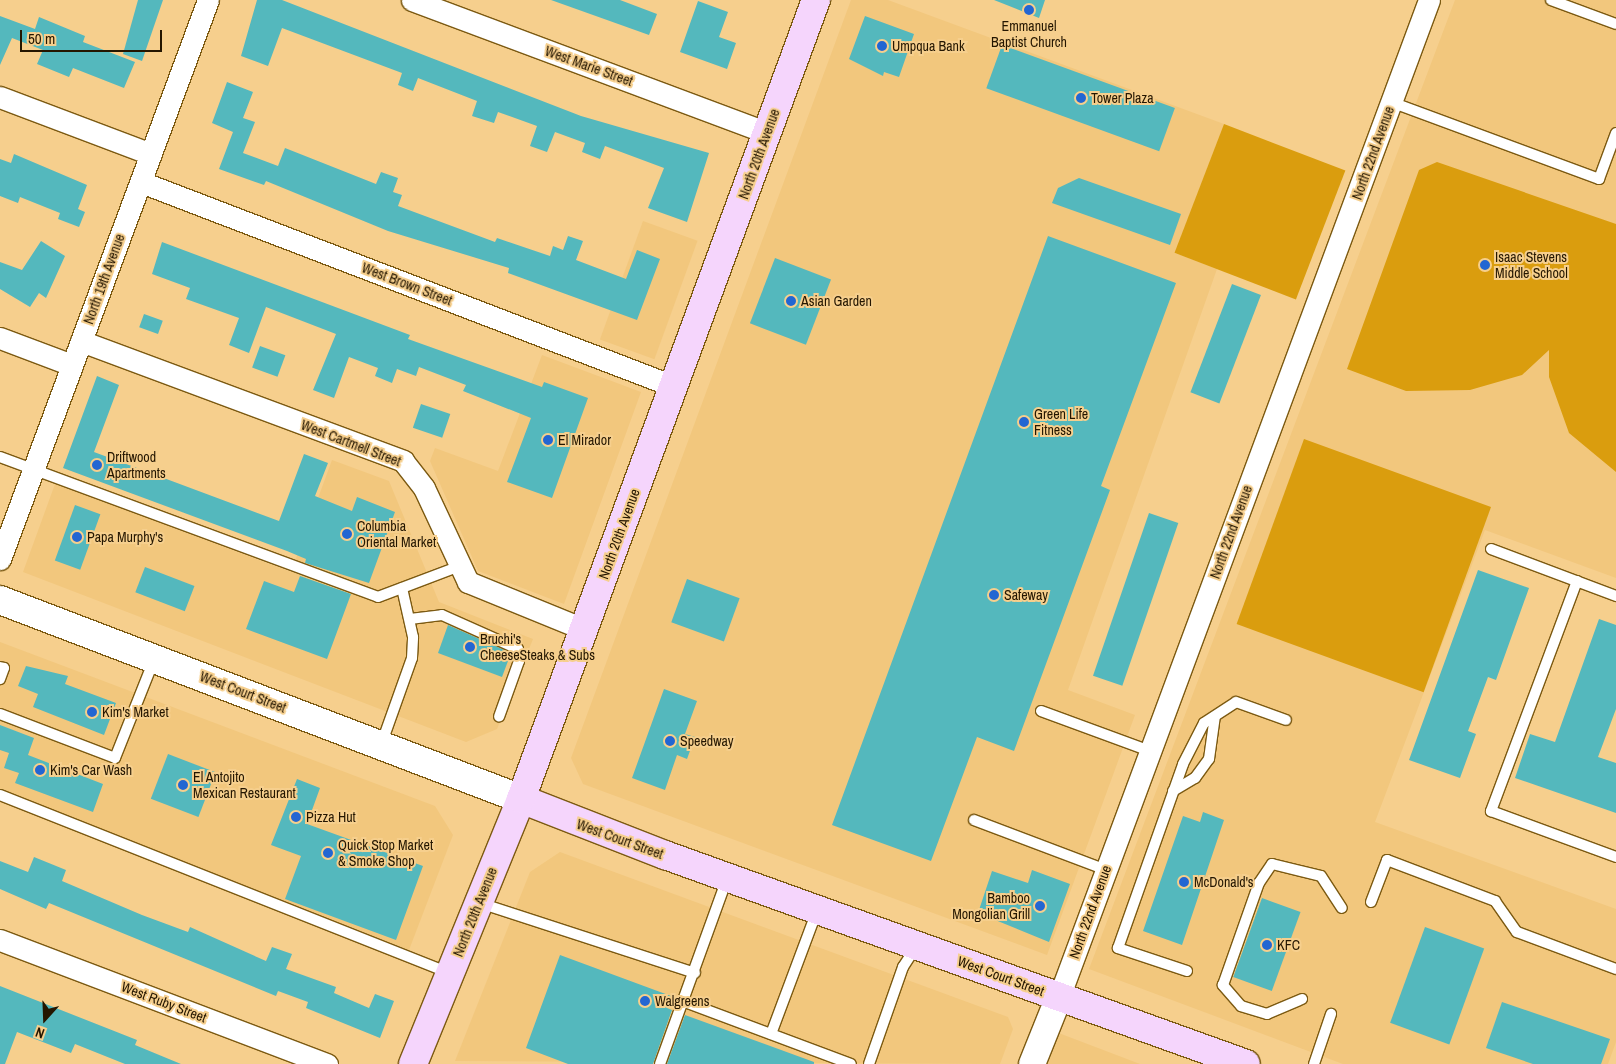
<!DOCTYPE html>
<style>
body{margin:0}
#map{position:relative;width:1616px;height:1064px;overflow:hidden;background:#f6cf8d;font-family:"Archivo Narrow",sans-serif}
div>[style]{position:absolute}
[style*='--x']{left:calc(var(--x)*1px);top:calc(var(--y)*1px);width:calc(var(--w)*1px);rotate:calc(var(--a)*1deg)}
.built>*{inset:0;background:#f2c77d;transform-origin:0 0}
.green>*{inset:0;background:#da9d0e;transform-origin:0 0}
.building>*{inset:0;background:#54b8bd;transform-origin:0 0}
.roads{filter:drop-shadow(1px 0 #7c5a12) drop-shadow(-1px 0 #7c5a12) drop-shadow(0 1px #7c5a12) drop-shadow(0 -1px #7c5a12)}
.service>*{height:10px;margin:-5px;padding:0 5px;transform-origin:5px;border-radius:5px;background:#fff}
.minor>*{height:21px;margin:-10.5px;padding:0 10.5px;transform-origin:10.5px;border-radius:10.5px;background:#fff}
.tertiary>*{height:26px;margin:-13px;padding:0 13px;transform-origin:13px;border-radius:13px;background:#fff}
.secondary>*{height:28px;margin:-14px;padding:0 14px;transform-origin:14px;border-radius:14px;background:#fff}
.primary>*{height:28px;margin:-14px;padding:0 14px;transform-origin:14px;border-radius:14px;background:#f5d5fc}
.dots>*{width:14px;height:14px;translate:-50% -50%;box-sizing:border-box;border:2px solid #f6cf8d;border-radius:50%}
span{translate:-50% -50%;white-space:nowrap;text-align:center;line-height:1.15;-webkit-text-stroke:4px #f6cf8d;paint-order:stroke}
.poi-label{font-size:14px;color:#241600}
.left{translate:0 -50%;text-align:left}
.right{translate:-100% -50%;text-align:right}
.street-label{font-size:14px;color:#241600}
.north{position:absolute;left:20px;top:994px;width:50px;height:50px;-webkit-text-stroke:4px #f6cf8d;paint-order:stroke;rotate:200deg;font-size:14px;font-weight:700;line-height:20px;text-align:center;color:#241600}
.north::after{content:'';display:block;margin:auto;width:18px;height:22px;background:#241600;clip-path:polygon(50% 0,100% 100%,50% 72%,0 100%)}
.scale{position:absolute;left:20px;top:30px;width:142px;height:22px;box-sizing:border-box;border:2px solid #241600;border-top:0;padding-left:6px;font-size:15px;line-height:18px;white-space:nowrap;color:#241600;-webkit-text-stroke:4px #f6cf8d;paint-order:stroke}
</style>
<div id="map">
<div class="built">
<i style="clip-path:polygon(851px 0,888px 0,1224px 124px,1175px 253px,1217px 269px,1068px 690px,1135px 715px,1047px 955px,583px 784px,571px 758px)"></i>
<i style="clip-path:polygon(1455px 0,1616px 0,1616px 578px,1485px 530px,1375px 822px,1616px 909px,1616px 1042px,1608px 1064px,1343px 1064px,1089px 969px)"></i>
<i style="left:643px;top:221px;width:58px;height:126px;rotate:20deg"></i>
<i style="clip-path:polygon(542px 355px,641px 392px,564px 604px,478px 571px,430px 461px,435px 448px,498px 471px)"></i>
<i style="clip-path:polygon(332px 460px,389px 481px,439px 602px,533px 639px,497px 729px,466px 742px,23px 572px,55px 484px,291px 572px)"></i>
<i style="clip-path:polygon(0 642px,435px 806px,453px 835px,409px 950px,0 789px)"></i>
<i style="clip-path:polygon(560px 852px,1008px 1017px,1013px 1029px,1000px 1064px,455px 1061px,530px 872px)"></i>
<i style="clip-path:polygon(1056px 1032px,1140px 1064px,1046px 1064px)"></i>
</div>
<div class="green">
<i style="left:1224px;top:124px;width:130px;height:138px;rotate:21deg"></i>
<i style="clip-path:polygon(1437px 162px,1616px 224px,1616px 472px,1569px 433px,1549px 377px,1549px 350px,1522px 375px,1470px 390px,1406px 391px,1347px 369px,1419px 170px)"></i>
<i style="left:1304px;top:439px;width:199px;height:197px;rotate:20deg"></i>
</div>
<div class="building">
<i style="clip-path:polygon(138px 0,163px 0,142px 61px,123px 54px)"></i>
<i style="clip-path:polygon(257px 0,282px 0,581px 116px,709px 153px,687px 222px,648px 208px,664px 168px,605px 146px,600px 159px,582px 152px,585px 143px,555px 132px,547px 152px,530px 146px,537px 126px,498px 112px,494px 123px,472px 116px,477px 101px,418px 78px,413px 91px,398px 85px,402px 73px,282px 28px,268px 66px,241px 56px)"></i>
<i style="clip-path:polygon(551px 0,620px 0,657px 14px,649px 35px)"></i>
<i style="clip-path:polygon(994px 0,1045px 0,1039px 18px)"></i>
<i style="clip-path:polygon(698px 1px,728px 12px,719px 37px,736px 43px,727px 69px,680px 52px)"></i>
<i style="clip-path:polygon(0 16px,35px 29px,39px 17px,85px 36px,83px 42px,135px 62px,124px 88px,73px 68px,69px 77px,37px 64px,43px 50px,12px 38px,0 65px)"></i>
<i style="clip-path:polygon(865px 16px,914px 34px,899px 77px,884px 72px,883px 76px,849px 59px)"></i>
<i style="left:1002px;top:45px;width:184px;height:46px;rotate:20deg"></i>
<i style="clip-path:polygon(227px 82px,253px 92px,243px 118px,255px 122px,243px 153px,278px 166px,285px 148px,376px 184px,381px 172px,398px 178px,393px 192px,402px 195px,398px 206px,495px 242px,497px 238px,550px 256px,553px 246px,563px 250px,568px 236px,583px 241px,576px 260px,626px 279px,637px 250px,660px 259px,637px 320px,508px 273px,509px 268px,388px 231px,266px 181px,264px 185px,219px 169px,233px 132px,212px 123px)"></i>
<i style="clip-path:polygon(14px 154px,87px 185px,78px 209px,85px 212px,79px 227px,58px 219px,60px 213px,20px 197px,18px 203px,0 196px,0 159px,11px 163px)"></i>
<i style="clip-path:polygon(1079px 178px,1181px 214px,1170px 245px,1052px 203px,1058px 188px)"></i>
<i style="clip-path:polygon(1048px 236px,1176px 283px,1101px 486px,1110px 490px,1014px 751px,977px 737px,931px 861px,832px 825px)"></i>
<i style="clip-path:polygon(41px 241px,65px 256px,46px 298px,39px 293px,30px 307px,0 289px,0 262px,22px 270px)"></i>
<i style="clip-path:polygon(162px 242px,410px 335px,408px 339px,542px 387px,544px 382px,588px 398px,552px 498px,507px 482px,531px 418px,463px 391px,466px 385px,419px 367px,416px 376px,397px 369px,392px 383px,375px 376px,378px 368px,349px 357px,334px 398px,313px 390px,336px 334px,266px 307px,249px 353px,229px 345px,239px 318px,186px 299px,190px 288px,152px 274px)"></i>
<i style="left:775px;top:258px;width:60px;height:70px;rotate:21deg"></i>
<i style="left:1232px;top:284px;width:31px;height:116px;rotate:21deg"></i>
<i style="left:144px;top:314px;width:20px;height:14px;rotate:20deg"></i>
<i style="left:260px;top:346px;width:27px;height:23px;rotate:20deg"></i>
<i style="clip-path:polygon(97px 376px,119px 385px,94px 452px,279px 521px,304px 454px,328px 463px,315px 496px,352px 511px,357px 497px,395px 512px,369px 583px,305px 563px,306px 559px,287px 551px,63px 468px)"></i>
<i style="left:421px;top:404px;width:31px;height:25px;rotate:19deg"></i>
<i style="left:75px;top:505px;width:27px;height:59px;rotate:20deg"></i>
<i style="left:1149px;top:513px;width:31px;height:172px;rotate:19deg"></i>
<i style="left:145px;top:567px;width:53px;height:27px;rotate:21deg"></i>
<i style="clip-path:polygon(1478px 570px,1529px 588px,1496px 680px,1488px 677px,1468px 731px,1476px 734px,1460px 778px,1409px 760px)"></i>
<i style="clip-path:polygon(300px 576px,351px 594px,327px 659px,246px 629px,264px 581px,294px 592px)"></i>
<i style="left:687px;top:579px;width:56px;height:46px;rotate:20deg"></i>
<i style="clip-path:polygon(1599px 619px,1616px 625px,1616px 709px,1598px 757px,1616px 763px,1616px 813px,1515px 778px,1530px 734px,1555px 742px)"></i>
<i style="clip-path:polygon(448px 625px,511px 653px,502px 677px,438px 653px)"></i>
<i style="clip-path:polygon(26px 666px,68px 676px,65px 684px,116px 703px,104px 735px,33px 707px,38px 694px,18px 686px)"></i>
<i style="clip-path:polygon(664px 689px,697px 701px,685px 734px,695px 737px,687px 759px,677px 755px,665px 790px,632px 778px)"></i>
<i style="clip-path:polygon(0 725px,34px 738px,28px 755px,103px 784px,93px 812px,15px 783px,19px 773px,4px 768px,9px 753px,0 750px)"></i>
<i style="left:168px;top:754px;width:51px;height:48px;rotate:21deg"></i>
<i style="clip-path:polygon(297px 779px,320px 788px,307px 824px,423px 866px,396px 940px,285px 899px,301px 856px,271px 845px)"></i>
<i style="clip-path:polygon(1203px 812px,1224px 820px,1182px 945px,1143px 931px,1183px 816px,1200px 822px)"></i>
<i style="clip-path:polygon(34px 857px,66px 870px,62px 881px,142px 915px,188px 932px,190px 927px,266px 961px,272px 947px,292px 954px,286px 969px,336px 987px,334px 993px,369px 1008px,375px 994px,394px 1001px,380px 1038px,306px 1008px,308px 1002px,278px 991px,276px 996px,49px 903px,46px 909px,0 889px,0 861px,28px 872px)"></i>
<i style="clip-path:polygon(1032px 870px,1070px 884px,1049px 942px,978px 913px,992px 871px,1028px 883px)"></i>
<i style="left:1262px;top:898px;width:41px;height:84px;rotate:20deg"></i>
<i style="left:1425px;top:927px;width:63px;height:102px;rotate:20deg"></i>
<i style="clip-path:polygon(560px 955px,671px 996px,667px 1008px,672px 1010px,653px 1064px,568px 1064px,526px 1048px)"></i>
<i style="clip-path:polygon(0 986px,137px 1040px,135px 1045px,181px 1064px,125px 1064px,75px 1044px,71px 1053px,17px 1032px,5px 1064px,0 1064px)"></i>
<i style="clip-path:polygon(1502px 1002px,1610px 1039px,1601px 1064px,1533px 1064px,1486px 1048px)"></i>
<i style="clip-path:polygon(685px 1015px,814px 1062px,814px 1064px,667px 1064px)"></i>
</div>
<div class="roads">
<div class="service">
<i style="--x:1551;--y:0;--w:69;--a:20.3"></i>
<i style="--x:1391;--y:102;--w:222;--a:20.3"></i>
<i style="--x:1599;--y:179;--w:49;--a:-69.7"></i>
<i style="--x:0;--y:457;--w:403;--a:20.3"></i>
<i style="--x:378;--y:597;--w:88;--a:-20.7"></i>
<i style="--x:1491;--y:549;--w:134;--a:20.6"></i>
<i style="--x:1577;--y:581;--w:246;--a:110.5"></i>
<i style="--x:1491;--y:811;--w:133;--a:20.2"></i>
<i style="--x:410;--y:619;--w:32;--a:-7"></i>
<i style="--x:442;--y:615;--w:83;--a:24.1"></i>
<i style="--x:518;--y:649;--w:12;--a:85"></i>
<i style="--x:519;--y:661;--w:59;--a:109.7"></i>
<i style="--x:0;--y:667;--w:4;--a:14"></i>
<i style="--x:4;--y:668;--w:12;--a:110"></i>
<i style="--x:1041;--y:711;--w:116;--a:20.2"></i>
<i style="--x:0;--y:714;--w:123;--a:20.9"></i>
<i style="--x:115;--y:758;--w:105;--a:-68.3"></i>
<i style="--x:381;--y:745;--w:92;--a:-70.4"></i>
<i style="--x:412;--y:658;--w:21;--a:-87"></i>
<i style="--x:413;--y:637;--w:50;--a:-102.7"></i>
<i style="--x:1173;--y:791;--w:26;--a:-31"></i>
<i style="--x:1195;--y:778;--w:24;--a:-54"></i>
<i style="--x:1209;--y:759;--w:43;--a:-82.1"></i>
<i style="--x:0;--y:795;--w:483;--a:21.6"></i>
<i style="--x:974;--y:820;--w:141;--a:20.7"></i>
<i style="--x:1371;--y:902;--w:45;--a:-69.1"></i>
<i style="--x:1387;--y:860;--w:116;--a:20.8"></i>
<i style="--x:1495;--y:901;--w:38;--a:55"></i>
<i style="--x:1517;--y:932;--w:106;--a:20.5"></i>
<i style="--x:480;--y:903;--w:226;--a:18"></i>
<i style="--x:1187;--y:971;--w:73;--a:-161.6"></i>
<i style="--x:1118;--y:948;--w:195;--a:-70.5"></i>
<i style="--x:1183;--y:764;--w:46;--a:-62.9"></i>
<i style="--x:1204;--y:723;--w:38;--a:-33"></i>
<i style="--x:1236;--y:702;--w:53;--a:19.8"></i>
<i style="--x:1302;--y:999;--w:38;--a:157"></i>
<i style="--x:1267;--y:1014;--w:27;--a:-163"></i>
<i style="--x:1241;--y:1006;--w:28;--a:-131"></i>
<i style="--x:1223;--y:985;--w:108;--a:-70.6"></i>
<i style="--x:1259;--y:883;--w:23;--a:-56"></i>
<i style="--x:1272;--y:864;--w:50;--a:13.8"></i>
<i style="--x:1321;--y:876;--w:38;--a:57"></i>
<i style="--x:685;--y:1002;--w:177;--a:20.5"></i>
<i style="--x:771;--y:1034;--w:131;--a:-69.5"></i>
<i style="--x:660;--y:1064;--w:197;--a:-70.1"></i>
<i style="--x:869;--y:1064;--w:103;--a:-70.7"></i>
<i style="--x:903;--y:967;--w:24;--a:-57"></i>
<i style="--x:1314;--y:1064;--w:53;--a:-71.2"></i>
</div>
<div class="minor">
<i style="--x:412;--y:0;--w:379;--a:20.5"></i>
<i style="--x:0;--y:97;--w:161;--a:20.7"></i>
<i style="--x:141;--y:182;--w:570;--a:20.98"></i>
<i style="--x:0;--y:338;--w:77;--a:20.6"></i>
<i style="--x:81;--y:341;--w:344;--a:20.4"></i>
<i style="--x:403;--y:461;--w:34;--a:52"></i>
<i style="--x:424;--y:488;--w:104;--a:64.9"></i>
<i style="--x:468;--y:582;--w:124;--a:22.2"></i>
<i style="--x:0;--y:559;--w:596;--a:-69.59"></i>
<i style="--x:0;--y:940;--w:350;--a:20.8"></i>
<i style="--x:1059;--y:997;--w:1063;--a:-69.64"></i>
</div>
<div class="tertiary">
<i style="--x:1032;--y:1064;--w:72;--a:-68.1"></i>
</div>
<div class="secondary">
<i style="--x:0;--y:600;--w:558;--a:20.9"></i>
</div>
<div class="primary">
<i style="--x:521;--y:799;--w:155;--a:21.3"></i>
<i style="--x:665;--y:855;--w:617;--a:19.78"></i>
<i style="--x:413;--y:1064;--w:286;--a:-67.8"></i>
<i style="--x:521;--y:799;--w:852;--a:-69.74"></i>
</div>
</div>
<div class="dots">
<i style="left:1029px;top:10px;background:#2366d2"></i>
<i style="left:882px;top:46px;background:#2366d2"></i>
<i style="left:1081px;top:98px;background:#2366d2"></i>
<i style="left:1485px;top:265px;background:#2366d2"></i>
<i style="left:791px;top:301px;background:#2366d2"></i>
<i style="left:1024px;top:422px;background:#2366d2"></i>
<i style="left:548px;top:440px;background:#2366d2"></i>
<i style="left:97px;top:465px;background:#2366d2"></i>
<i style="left:347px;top:534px;background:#2366d2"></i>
<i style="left:77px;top:537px;background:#2366d2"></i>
<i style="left:994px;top:595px;background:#2366d2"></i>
<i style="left:470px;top:647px;background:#2366d2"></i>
<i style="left:92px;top:712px;background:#2366d2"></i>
<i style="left:670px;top:741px;background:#2366d2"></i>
<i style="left:40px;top:770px;background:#2366d2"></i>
<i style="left:183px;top:785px;background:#2366d2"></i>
<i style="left:296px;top:817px;background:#2366d2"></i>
<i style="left:328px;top:853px;background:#2366d2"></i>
<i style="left:1184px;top:882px;background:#2366d2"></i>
<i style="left:1040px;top:906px;background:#2366d2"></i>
<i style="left:1267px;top:945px;background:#2366d2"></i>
<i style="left:645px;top:1001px;background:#2366d2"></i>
</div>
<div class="poi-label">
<span style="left:1029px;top:34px">Emmanuel<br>Baptist Church</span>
<span class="left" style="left:892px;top:46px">Umpqua Bank</span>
<span class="left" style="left:1091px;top:98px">Tower Plaza</span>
<span class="left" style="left:1495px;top:265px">Isaac Stevens<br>Middle School</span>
<span class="left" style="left:801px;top:301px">Asian Garden</span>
<span class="left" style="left:1034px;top:422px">Green Life<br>Fitness</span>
<span class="left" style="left:558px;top:440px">El Mirador</span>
<span class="left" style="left:107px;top:465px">Driftwood<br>Apartments</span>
<span class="left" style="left:357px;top:534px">Columbia<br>Oriental Market</span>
<span class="left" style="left:87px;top:537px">Papa Murphy's</span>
<span class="left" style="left:1004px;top:595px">Safeway</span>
<span class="left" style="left:480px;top:647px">Bruchi's<br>CheeseSteaks &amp; Subs</span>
<span class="left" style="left:102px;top:712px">Kim's Market</span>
<span class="left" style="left:680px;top:741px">Speedway</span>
<span class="left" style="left:50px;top:770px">Kim's Car Wash</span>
<span class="left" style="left:193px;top:785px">El Antojito<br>Mexican Restaurant</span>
<span class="left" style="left:306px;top:817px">Pizza Hut</span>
<span class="left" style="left:338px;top:853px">Quick Stop Market<br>&amp; Smoke Shop</span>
<span class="left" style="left:1194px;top:882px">McDonald's</span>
<span class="right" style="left:1030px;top:906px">Bamboo<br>Mongolian Grill</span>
<span class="left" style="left:1277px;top:945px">KFC</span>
<span class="left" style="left:655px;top:1001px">Walgreens</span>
</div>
<div class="street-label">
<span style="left:589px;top:66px;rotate:20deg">West Marie Street</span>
<span style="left:1373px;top:153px;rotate:-70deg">North 22nd Avenue</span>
<span style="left:759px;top:154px;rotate:-70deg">North 20th Avenue</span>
<span style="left:104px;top:279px;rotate:-70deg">North 19th Avenue</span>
<span style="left:407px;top:284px;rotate:21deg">West Brown Street</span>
<span style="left:351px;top:443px;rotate:21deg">West Cartmell Street</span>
<span style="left:1231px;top:532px;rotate:-70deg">North 22nd Avenue</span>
<span style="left:619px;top:534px;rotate:-70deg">North 20th Avenue</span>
<span style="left:243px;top:692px;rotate:21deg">West Court Street</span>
<span style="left:620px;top:839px;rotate:20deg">West Court Street</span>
<span style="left:475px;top:912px;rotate:-68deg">North 20th Avenue</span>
<span style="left:1090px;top:912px;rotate:-70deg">North 22nd Avenue</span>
<span style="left:1001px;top:976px;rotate:20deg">West Court Street</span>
<span style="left:164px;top:1002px;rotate:21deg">West Ruby Street</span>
</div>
<div class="north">N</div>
<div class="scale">50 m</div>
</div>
